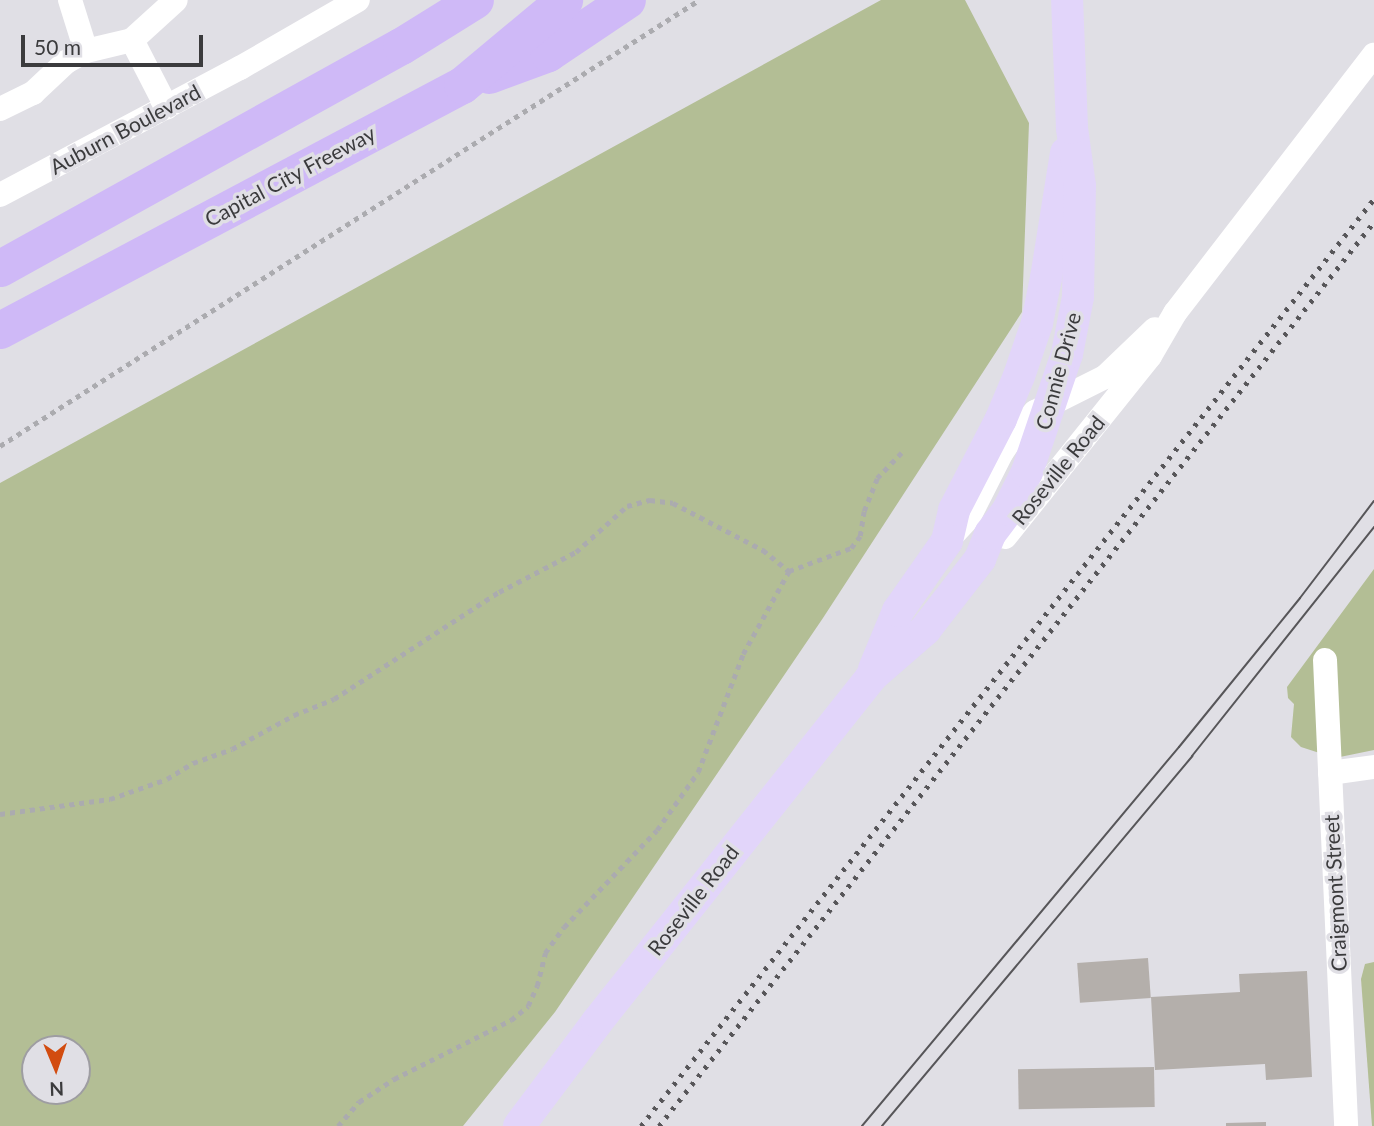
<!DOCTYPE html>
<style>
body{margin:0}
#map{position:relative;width:1374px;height:1126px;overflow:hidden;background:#e0dfe5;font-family:Lato,sans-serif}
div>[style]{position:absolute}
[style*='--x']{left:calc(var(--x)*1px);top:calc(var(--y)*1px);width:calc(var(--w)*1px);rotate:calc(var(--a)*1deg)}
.green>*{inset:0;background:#b3be95}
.building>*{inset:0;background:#b4afab;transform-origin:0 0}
.path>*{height:4.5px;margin-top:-2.25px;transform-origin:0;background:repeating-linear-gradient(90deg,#ababaf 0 5px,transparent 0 10px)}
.minor>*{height:24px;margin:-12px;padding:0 12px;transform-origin:12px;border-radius:12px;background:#fff}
.major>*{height:32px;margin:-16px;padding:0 16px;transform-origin:16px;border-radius:16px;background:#e2d5fa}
.highway>*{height:37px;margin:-18.5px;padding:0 18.5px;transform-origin:18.5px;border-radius:18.5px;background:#cfb9f7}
.tram>*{height:2px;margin:-1px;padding:0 1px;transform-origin:1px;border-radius:1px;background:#575659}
.rail>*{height:5px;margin-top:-2.5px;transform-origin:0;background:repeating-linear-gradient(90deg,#575659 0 3.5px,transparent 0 10.5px)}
span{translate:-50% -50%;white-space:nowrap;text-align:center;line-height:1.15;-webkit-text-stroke:7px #e0dfe5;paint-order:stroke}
.street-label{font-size:21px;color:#3b3b3d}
.north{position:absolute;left:21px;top:1035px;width:70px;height:70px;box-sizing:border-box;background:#e0dfe5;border:2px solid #9e9da2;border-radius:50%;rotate:178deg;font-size:19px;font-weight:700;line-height:28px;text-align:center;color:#3b3b3d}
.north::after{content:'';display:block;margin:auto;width:24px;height:32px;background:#d24c10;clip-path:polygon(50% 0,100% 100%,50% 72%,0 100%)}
.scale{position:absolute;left:21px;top:35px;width:182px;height:32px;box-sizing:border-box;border:4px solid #3b3b3d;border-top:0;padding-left:9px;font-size:21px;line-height:24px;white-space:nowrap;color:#3b3b3d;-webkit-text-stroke:5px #e0dfe5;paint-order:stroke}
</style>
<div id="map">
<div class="green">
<i style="clip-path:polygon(evenodd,881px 0,965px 0,1029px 123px,1022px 312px,823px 618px,555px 1012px,463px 1126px,0 1126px,0 483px,881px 0,35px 1049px,77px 1049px,77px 1091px,35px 1091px,35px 1049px)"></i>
<i style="clip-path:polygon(1374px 569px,1374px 750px,1335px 758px,1301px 747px,1291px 737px,1294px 704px,1288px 698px,1287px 687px)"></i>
<i style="clip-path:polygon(1374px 962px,1374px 1126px,1372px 1126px,1361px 979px,1365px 964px)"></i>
</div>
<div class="building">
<i style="left:1148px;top:958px;width:40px;height:71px;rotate:86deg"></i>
<i style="clip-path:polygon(1307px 971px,1312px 1077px,1266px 1080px,1265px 1064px,1155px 1070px,1151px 997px,1240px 992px,1239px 974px)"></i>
<i style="left:1154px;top:1067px;width:40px;height:136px;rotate:89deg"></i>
<i style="clip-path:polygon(1266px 1122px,1266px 1126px,1226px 1126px,1226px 1123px)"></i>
</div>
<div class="path">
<i style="--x:0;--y:446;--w:829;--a:-32.54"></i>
<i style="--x:0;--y:814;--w:111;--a:-7.8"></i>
<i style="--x:110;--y:799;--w:60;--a:-19.3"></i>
<i style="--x:167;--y:779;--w:31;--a:-32"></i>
<i style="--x:193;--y:763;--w:41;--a:-19.7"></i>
<i style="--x:232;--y:749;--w:71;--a:-28.7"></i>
<i style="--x:294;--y:715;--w:43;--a:-21.8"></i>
<i style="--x:334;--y:699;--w:197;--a:-33"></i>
<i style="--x:499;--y:592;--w:87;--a:-27.5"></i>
<i style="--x:576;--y:552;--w:69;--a:-42"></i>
<i style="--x:627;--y:506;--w:24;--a:-15"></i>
<i style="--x:650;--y:500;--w:23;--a:7"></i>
<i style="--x:673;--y:503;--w:102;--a:27.6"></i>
<i style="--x:763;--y:550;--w:33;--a:39"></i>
<i style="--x:338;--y:1126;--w:32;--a:-49"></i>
<i style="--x:359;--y:1102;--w:42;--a:-33.3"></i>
<i style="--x:394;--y:1079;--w:131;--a:-26.8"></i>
<i style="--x:511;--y:1020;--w:22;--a:-39"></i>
<i style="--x:528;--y:1006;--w:22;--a:-66"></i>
<i style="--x:537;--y:986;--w:34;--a:-76"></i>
<i style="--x:545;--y:953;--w:32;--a:-54"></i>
<i style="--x:564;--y:927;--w:134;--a:-46.2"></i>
<i style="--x:657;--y:830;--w:71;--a:-54.7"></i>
<i style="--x:698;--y:772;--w:126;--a:-69.1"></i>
<i style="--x:743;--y:654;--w:95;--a:-61"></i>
<i style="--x:789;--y:571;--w:66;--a:-20.4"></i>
<i style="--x:851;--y:548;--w:15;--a:-53"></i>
<i style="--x:860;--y:536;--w:25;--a:-81"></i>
<i style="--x:864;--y:511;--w:35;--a:-68"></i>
<i style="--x:877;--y:478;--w:36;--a:-46"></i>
</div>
<div class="minor">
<i style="--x:70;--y:0;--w:53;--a:72.6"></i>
<i style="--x:132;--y:40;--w:76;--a:62.8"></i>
<i style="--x:0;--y:109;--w:37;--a:-26"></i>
<i style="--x:33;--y:93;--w:45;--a:-43.2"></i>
<i style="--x:66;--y:62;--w:23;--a:-29"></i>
<i style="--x:86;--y:51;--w:47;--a:-13.4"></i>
<i style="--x:132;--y:40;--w:59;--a:-42.3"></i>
<i style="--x:0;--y:195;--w:272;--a:-27.9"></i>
<i style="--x:240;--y:68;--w:136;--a:-30"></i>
<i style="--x:1005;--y:537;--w:232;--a:-51.3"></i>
<i style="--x:1150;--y:356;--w:50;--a:-59.8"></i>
<i style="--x:1175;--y:313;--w:326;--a:-52.4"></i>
<i style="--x:947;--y:541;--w:33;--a:-47"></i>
<i style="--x:969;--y:517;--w:73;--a:-63.1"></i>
<i style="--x:1002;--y:452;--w:29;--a:-55"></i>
<i style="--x:1019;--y:428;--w:23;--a:-45"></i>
<i style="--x:1035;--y:412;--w:78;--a:-26.6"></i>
<i style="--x:1105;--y:377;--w:69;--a:-43.8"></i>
<i style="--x:1325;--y:660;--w:466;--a:87.4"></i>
<i style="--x:1330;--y:773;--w:44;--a:-7.8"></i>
</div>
<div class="major">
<i style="--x:874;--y:669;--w:63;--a:-67.5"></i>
<i style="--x:898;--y:611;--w:85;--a:-55"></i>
<i style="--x:947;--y:541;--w:32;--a:-77"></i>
<i style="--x:954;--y:510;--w:102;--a:-62.7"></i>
<i style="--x:1001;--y:419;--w:47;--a:-67.3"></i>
<i style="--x:1019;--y:376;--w:56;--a:-71.2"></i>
<i style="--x:1037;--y:323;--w:46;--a:-78.7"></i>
<i style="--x:1046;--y:278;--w:127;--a:-80.9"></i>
<i style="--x:519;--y:1126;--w:130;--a:-53.1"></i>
<i style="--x:597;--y:1022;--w:441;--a:-51.5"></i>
<i style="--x:871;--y:677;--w:72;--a:-41"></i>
<i style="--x:925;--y:630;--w:90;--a:-52.2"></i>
<i style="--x:980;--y:559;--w:27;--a:-68"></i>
<i style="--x:990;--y:534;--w:30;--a:-53"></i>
<i style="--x:1008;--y:510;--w:42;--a:-63.4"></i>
<i style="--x:1027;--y:472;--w:125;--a:-71.3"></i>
<i style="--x:1067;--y:354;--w:58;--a:-79.1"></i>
<i style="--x:1078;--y:297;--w:111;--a:-89"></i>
<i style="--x:1080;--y:186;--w:59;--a:-97.9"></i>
<i style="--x:1072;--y:128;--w:128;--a:-92.2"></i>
</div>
<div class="highway">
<i style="--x:489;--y:75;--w:63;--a:-20.4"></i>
<i style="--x:548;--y:53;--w:95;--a:-33.9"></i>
<i style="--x:0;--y:268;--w:458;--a:-29"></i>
<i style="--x:401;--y:46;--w:87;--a:-31.9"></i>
<i style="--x:0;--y:330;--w:523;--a:-27.94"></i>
<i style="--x:462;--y:85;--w:133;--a:-39.8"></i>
</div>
<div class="tram">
<i style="--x:862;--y:1126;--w:494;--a:-50.1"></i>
<i style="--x:1179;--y:747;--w:192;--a:-50.9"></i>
<i style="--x:1300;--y:598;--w:122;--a:-52.7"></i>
<i style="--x:882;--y:1126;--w:483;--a:-50"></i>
<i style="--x:1192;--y:756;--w:293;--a:-51.5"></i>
</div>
<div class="rail">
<i style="--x:641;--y:1126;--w:1182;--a:-51.67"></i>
<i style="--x:659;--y:1126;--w:1153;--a:-51.66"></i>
</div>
<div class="street-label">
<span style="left:125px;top:129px;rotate:-28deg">Auburn Boulevard</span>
<span style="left:290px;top:176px;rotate:-28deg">Capital City Freeway</span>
<span style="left:1058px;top:371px;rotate:-75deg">Connie Drive</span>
<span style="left:1058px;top:470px;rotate:-51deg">Roseville Road</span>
<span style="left:1335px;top:893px;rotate:-93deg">Craigmont Street</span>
<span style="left:693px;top:900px;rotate:-52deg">Roseville Road</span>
</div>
<div class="north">N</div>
<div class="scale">50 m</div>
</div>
